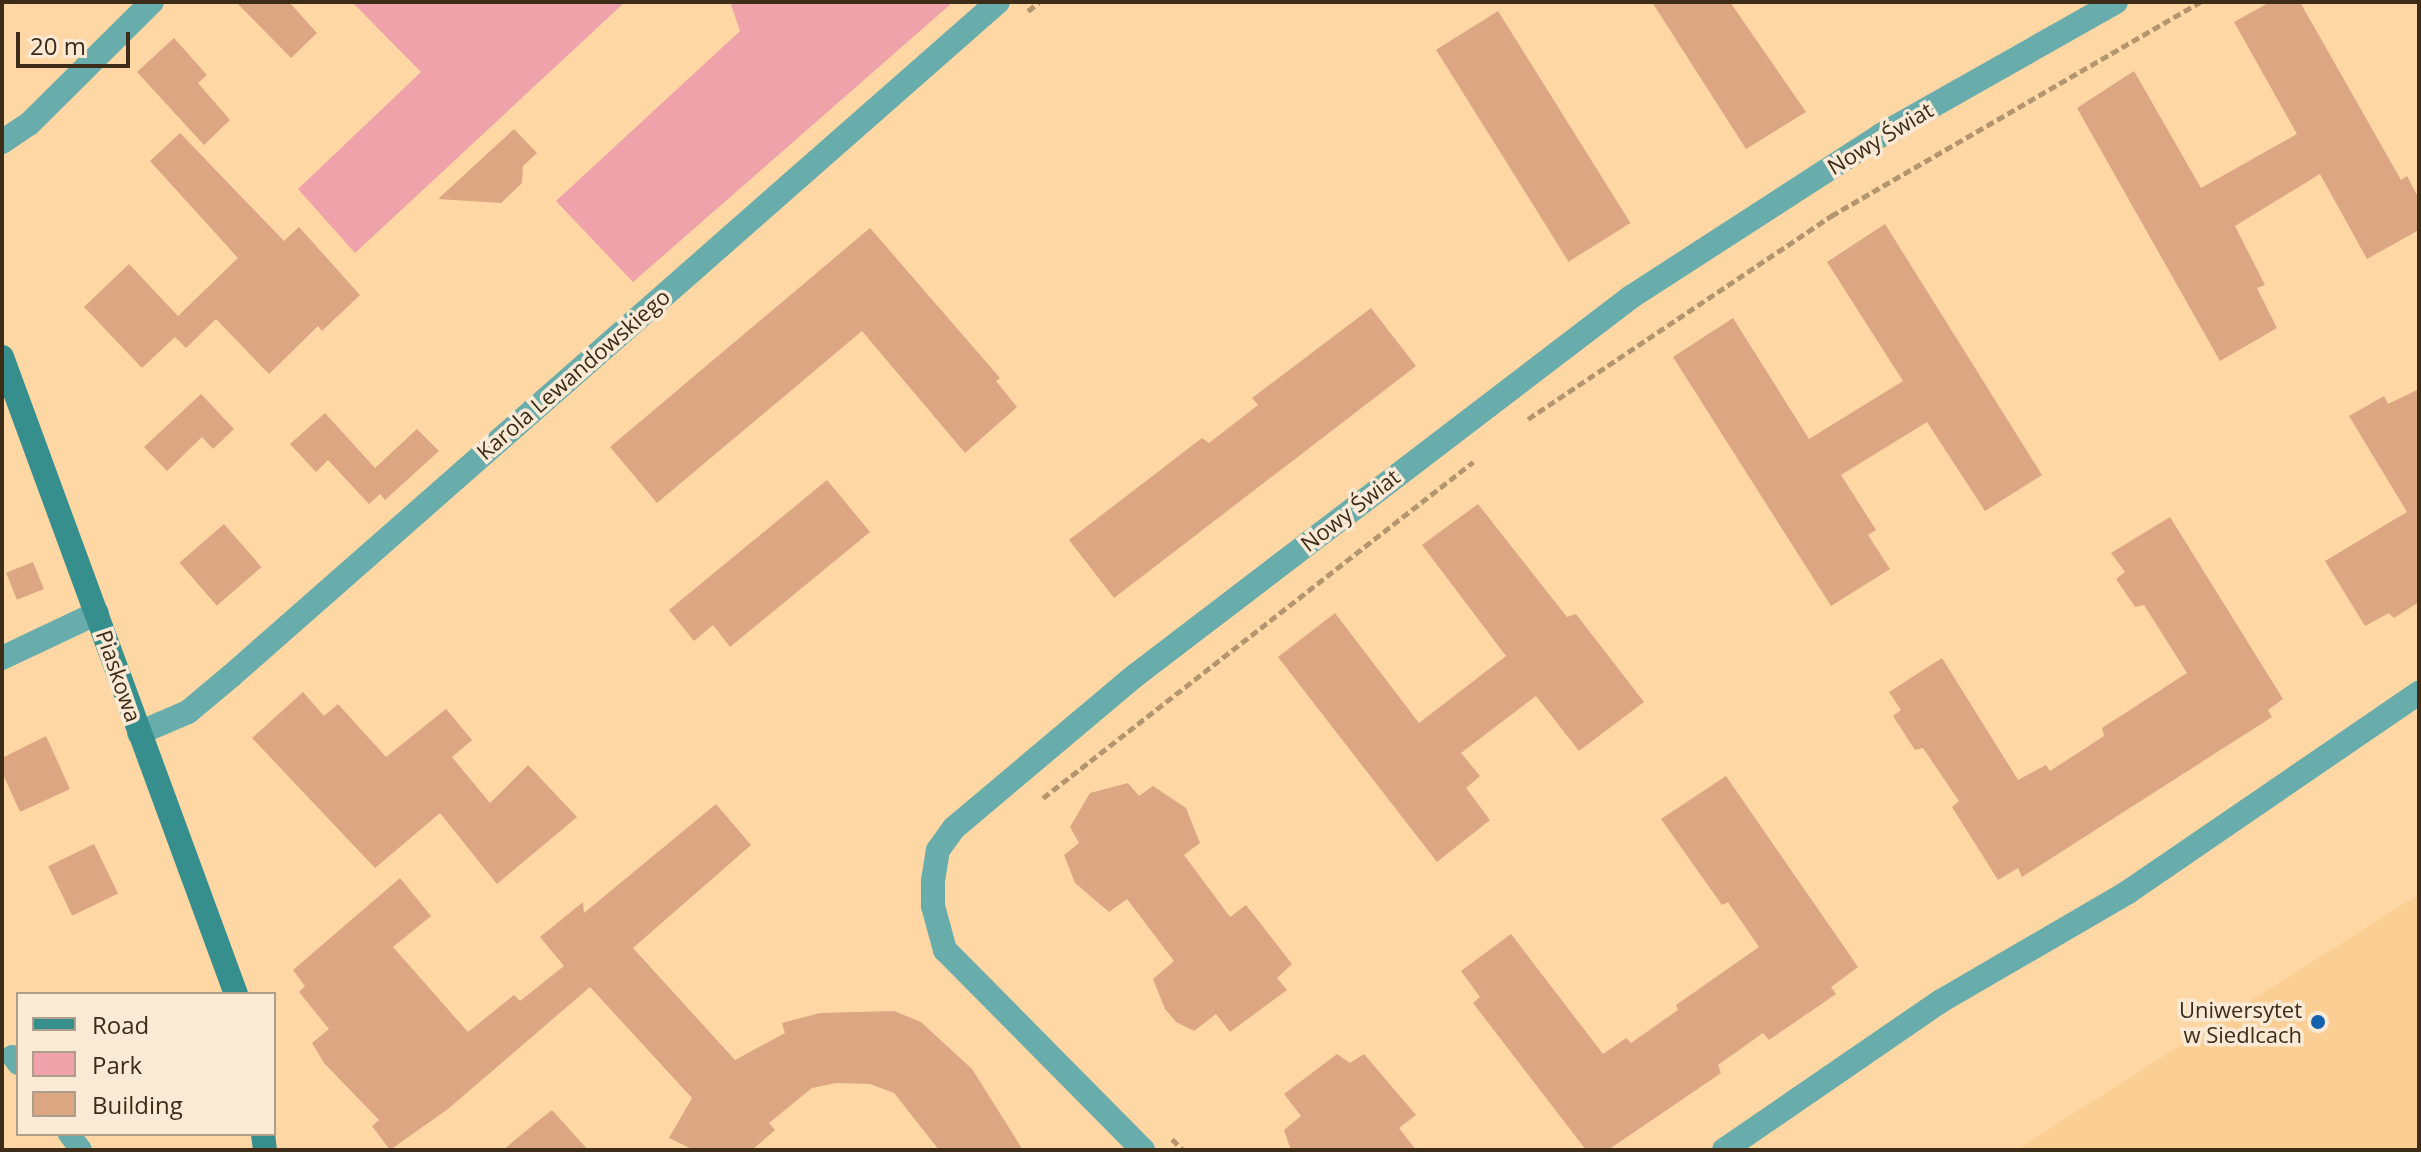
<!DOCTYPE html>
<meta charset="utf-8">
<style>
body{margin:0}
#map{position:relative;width:2421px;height:1152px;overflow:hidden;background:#ffd7a4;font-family:"Open Sans",sans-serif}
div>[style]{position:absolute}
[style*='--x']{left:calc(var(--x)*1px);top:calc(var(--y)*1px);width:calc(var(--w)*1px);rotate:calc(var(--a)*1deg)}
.built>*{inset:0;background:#fbce94}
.green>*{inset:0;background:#efa2a9}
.building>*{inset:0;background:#dca683;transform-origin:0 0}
.path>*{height:5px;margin-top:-2.5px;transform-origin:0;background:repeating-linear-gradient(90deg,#b4966e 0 8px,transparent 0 12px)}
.lane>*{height:22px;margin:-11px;padding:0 11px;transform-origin:11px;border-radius:11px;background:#68acab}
.street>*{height:24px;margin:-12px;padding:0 12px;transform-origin:12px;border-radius:12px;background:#68acab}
.secondary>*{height:24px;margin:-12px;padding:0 12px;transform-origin:12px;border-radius:12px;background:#368f8d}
.dots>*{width:22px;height:22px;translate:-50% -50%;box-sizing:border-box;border:4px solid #f9e9d5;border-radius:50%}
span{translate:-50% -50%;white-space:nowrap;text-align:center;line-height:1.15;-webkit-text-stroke:7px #f9e9d5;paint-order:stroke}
.street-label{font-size:22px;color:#3c2c18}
.poi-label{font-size:22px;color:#3c2c18}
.right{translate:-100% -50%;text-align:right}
.frame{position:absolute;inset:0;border:4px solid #3c2c18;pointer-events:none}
.legend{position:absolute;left:16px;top:992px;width:260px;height:144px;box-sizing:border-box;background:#f9e9d5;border:2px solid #ad9d89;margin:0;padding:10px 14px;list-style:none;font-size:24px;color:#3c2c18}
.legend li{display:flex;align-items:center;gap:16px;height:40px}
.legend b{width:40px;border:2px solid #ad9d89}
.scale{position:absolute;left:16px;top:32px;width:114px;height:36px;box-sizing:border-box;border:4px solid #3c2c18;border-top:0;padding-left:10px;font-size:24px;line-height:28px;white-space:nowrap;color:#3c2c18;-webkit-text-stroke:6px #f9e9d5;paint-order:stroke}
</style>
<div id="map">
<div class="built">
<i style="clip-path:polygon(2419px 894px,2419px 1150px,2016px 1150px)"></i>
</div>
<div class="green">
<i style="clip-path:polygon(352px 2px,625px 2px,355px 253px,298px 189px,421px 72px)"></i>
<i style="clip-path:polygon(730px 2px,953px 2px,633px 282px,556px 201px,740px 31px)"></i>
</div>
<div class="building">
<i style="clip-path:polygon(236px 2px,289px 2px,317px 33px,291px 58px)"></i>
<i style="clip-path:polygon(1652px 2px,1730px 2px,1806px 112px,1746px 149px)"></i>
<i style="clip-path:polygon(2270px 2px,2300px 2px,2401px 180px,2407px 176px,2419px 199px,2419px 230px,2367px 259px,2320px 174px,2235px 226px,2265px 285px,2257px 288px,2277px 328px,2220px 361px,2077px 108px,2134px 71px,2201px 188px,2297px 134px,2234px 22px)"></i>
<i style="left:1498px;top:11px;width:250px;height:73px;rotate:58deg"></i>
<i style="clip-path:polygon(174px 38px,207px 75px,198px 83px,230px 120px,204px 145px,137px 72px)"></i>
<i style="clip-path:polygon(514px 129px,537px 153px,523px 166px,522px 183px,501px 203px,438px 199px)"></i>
<i style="clip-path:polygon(180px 133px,284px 241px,299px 227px,360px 295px,322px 331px,318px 326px,269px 374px,216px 319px,186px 348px,175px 337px,142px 368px,84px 307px,129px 264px,178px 316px,238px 258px,150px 161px)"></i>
<i style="clip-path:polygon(1885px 224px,2042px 475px,1985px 511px,1927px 422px,1841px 475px,1876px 530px,1868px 535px,1890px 569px,1831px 606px,1673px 357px,1733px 318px,1809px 439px,1903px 381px,1827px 262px)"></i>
<i style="clip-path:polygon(870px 228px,1000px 378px,996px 381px,1017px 407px,965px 453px,862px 331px,657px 503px,610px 447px)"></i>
<i style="clip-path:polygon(1371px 308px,1416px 366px,1114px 598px,1069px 540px,1202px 438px,1209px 443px,1258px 405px,1252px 398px)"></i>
<i style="clip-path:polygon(2419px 389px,2419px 602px,2394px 618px,2389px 613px,2365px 626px,2325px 561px,2407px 512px,2349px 416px,2384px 396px,2388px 404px)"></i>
<i style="clip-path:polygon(201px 394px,234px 429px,213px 449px,202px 437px,167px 471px,144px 447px)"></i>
<i style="clip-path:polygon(325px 413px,375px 468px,417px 429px,439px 451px,385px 500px,380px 494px,369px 504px,328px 460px,316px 472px,290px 444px)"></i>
<i style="clip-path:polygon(827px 480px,870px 532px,730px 647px,713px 625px,694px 641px,669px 610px)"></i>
<i style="clip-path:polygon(1478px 504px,1567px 617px,1576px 614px,1644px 702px,1579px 751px,1536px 696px,1461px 753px,1480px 776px,1466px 788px,1490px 820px,1437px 862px,1278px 657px,1335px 613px,1419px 723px,1506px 656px,1422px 545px)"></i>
<i style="clip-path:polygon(2170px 517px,2283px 699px,2268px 710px,2272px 717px,2022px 877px,2018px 868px,1998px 880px,1952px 807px,1959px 801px,1923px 748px,1915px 750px,1893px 716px,1901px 710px,1889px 692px,1942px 658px,2018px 780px,2046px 765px,2050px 771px,2104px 736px,2102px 728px,2187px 673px,2144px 605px,2135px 607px,2116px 579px,2125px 572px,2111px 553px)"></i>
<i style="left:224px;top:524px;width:57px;height:59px;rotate:49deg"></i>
<i style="left:33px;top:562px;width:29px;height:29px;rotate:68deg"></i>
<i style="clip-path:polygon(303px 692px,324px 716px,338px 704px,386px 757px,446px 709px,472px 740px,452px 757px,490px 803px,528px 765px,577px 817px,497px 884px,440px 813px,375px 868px,252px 738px)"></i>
<i style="clip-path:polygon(46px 736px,70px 789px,20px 812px,2px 772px,2px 758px)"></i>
<i style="clip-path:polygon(1726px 776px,1858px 967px,1831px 987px,1836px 994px,1769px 1040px,1763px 1033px,1718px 1065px,1721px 1073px,1608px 1150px,1586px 1150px,1473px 1003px,1480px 997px,1461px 971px,1511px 934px,1603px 1054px,1626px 1038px,1631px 1043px,1678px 1010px,1676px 1005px,1759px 947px,1728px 902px,1722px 905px,1661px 819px)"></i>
<i style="clip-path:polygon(1128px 783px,1139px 796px,1153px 786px,1186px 808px,1200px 843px,1184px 855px,1230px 917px,1246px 905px,1292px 964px,1277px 978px,1287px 990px,1230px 1032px,1216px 1014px,1194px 1031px,1176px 1022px,1165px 1009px,1153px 979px,1174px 961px,1127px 899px,1109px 912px,1075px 883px,1064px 855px,1079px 843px,1070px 827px,1090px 793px)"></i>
<i style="clip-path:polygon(716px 804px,751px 845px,633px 948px,735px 1060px,785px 1033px,782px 1023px,820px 1013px,894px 1011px,921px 1022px,972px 1069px,1023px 1150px,939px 1150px,894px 1093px,870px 1084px,836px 1083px,812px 1088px,769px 1123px,775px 1130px,752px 1150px,694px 1150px,669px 1138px,692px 1098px,590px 987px,448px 1109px,390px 1150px,372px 1126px,379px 1120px,324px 1063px,312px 1043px,329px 1029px,299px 992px,305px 986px,293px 970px,400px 878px,431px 916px,393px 947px,468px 1032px,514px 995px,520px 1001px,564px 966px,540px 937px,583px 902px,584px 913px)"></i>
<i style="left:94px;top:844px;width:55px;height:51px;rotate:64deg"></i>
<i style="clip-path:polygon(1337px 1054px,1350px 1063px,1364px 1054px,1416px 1115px,1399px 1128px,1416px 1150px,1291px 1150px,1284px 1130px,1301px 1116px,1284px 1094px)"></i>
<i style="clip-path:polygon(552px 1110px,588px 1150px,503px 1150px,538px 1121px)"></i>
</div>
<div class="path">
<i style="--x:1028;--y:11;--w:14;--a:-39"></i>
<i style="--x:1528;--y:419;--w:365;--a:-33.8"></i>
<i style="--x:1831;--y:216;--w:427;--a:-30.1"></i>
<i style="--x:1043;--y:798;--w:546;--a:-38"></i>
<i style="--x:1172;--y:1139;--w:16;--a:45"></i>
</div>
<div class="lane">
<i style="--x:12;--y:1056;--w:10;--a:53"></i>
<i style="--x:69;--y:1134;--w:20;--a:53"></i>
</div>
<div class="street">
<i style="--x:2;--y:142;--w:32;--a:-34"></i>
<i style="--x:29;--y:124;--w:173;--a:-44.8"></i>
<i style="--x:2;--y:658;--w:105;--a:-25.3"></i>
<i style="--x:139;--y:733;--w:53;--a:-23.2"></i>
<i style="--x:188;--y:712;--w:56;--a:-39.9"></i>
<i style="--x:231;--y:676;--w:1021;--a:-41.31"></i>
<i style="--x:1143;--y:1150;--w:281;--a:-134.7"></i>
<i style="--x:945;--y:950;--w:46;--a:-105.3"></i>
<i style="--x:933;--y:906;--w:25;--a:-90"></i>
<i style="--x:933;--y:881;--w:31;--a:-81"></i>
<i style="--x:938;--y:850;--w:27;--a:-54"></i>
<i style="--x:954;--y:828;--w:238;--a:-40.1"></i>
<i style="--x:1136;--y:675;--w:623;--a:-37.37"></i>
<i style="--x:1631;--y:297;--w:298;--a:-32.9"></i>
<i style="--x:1881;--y:135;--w:270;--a:-29.5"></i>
<i style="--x:1724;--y:1150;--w:263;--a:-34.5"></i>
<i style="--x:1941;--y:1001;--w:216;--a:-30.2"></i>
<i style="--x:2128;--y:892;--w:353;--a:-34.4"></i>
</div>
<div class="secondary">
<i style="--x:2;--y:357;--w:679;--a:69.83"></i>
<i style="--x:263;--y:1134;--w:16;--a:83"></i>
</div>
<div class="dots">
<i style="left:2318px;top:1022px;background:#1261af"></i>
</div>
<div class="street-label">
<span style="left:1880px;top:138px;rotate:-31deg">Nowy Świat</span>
<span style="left:573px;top:374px;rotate:-41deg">Karola Lewandowskiego</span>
<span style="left:1350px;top:510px;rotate:-38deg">Nowy Świat</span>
<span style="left:119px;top:676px;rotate:71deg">Piaskowa</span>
</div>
<div class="poi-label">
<span class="right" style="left:2302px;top:1022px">Uniwersytet<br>w Siedlcach</span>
</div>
<div class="frame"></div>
<ul class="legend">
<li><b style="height:10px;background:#368f8d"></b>Road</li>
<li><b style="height:22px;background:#efa2a9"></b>Park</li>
<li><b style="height:22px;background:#dca683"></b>Building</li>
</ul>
<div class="scale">20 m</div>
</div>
